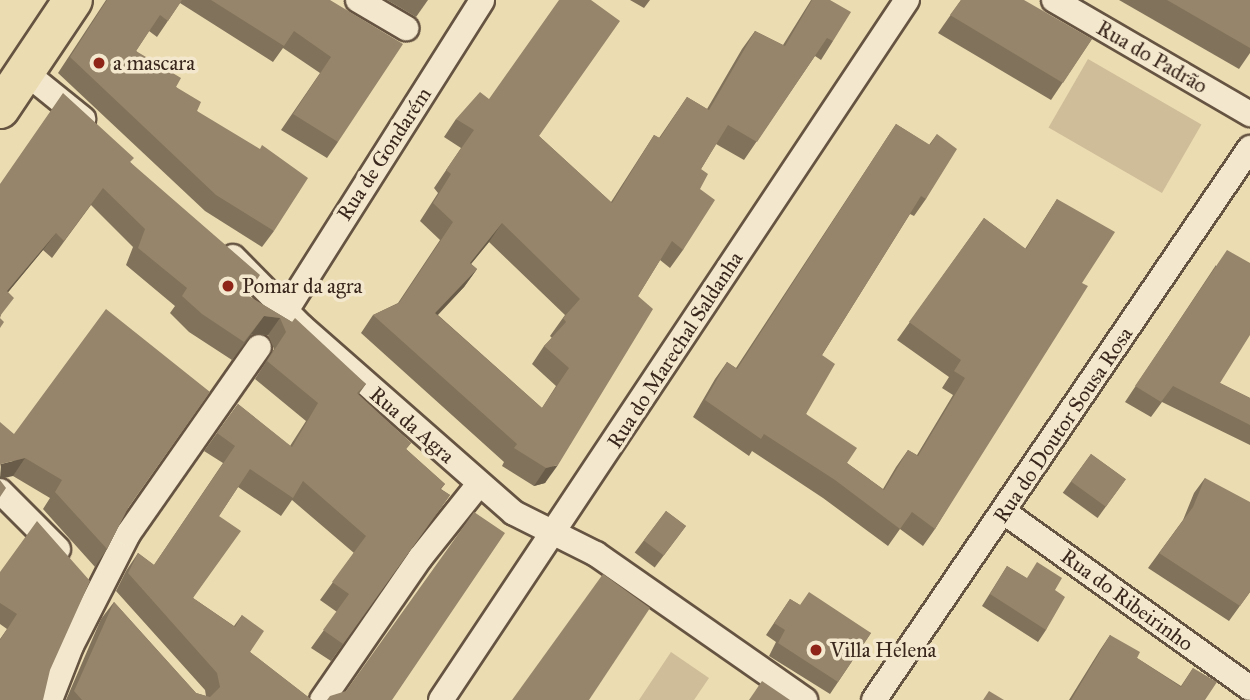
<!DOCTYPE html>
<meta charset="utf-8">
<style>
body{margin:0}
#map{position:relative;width:1250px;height:700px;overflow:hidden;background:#ecdcb2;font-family:"IM FELL Great Primer",serif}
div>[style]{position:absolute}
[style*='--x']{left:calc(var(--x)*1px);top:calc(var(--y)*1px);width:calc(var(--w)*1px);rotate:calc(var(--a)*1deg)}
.green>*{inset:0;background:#cebd98;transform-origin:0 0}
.roads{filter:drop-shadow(2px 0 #665442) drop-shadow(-2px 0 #665442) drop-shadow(0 2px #665442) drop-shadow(0 -2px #665442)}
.minor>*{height:24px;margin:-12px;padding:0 12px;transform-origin:12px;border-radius:12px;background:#f3e8cd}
.primary>*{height:38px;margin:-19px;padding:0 19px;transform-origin:19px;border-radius:19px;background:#ecdcb2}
.wall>*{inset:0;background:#81725b;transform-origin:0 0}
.shaded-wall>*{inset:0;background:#695d4a}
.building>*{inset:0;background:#96856a;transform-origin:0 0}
.dots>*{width:19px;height:19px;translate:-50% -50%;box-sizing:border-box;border:4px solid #f3e8cd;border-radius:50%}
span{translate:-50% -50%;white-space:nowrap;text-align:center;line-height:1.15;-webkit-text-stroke:7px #f3e8cd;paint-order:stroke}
.street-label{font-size:21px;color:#39261c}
.poi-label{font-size:21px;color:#39261c}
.left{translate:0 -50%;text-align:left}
</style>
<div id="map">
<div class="green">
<i style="left:1088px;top:59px;width:131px;height:79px;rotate:30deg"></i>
<i style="clip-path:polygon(671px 652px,709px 678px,694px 700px,639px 700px)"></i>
</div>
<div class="roads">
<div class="minor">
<i style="--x:358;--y:0;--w:56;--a:30.3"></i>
<i style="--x:1054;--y:0;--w:227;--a:30.2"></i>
<i style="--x:25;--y:72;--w:75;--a:39"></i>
<i style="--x:233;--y:257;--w:97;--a:45.4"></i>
<i style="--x:301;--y:326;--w:283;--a:41.3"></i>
<i style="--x:514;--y:513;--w:92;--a:26.6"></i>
<i style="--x:596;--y:554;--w:255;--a:34.9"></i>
<i style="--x:287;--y:309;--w:365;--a:-57.7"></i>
<i style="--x:0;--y:491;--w:82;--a:45"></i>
<i style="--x:1004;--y:512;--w:302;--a:35.6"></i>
<i style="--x:50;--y:700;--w:58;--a:-68.7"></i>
<i style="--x:71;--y:646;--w:126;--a:-63"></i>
<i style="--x:128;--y:534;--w:228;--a:-55"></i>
<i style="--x:322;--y:700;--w:173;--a:-55.4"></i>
<i style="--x:420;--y:558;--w:95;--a:-51.4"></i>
<i style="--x:441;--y:700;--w:841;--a:-56.35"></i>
<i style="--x:874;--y:700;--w:668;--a:-55.74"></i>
</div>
<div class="primary">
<i style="--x:0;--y:109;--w:131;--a:-56.2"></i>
</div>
</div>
<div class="wall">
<i style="clip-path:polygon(106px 0,330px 0,338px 142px,327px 158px,281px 130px,320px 73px,283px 48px,273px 62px,180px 3px,157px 37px,149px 31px,136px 51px,176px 87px,197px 111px,274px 231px,262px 247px,205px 211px,58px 73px)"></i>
<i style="clip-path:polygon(387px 0,428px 0,416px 17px)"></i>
<i style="clip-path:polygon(630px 0,650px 0,644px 8px)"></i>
<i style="clip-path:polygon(evenodd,811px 0,830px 0,833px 41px,821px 60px,815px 56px,744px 160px,716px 144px,701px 169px,700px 189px,683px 250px,670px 268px,660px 260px,638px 296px,545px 483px,534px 486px,502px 466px,504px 462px,361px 333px,373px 315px,398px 303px,440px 240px,420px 221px,438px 193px,434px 188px,461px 148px,444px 137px,456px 119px,539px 136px,611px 202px,654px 135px,659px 138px,687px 97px,707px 109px,742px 49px,755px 31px,783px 45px,811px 0,489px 242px,565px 315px,550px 336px,552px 338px,544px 346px,532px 364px,556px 386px,542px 408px,438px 315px,464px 287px,477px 269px,471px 264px,489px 242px)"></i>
<i style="clip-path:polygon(961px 0,1092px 39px,1051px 100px,938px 33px)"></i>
<i style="clip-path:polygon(1119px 0,1250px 0,1250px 53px,1239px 69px)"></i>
<i style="clip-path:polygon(896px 124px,929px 145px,937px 134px,926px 199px,914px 216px,910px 214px,822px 355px,806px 414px,847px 463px,883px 489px,896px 467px,908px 450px,917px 455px,953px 395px,942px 388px,949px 377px,897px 340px,984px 218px,1025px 249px,1057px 199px,1082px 283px,935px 529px,923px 546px,900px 529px,888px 546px,823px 498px,752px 451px,749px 456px,693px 417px,715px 379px,727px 362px,736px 368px)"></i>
<i style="clip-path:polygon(130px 162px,247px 295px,292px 322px,366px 384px,358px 395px,411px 443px,406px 449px,445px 484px,441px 489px,450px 495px,331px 661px,311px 648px,337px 612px,320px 600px,354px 553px,292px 500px,281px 516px,238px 487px,219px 516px,193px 598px,234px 626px,242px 615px,250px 652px,312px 700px,66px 700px,101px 619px,114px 602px,196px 693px,206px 696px,205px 690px,116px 591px,126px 571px,138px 553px,154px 565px,223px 463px,204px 451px,238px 404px,290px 446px,306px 421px,255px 379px,274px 349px,268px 335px,252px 334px,232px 360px,189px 332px,170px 313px,175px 306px,126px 265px,133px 247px,91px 205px,52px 258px,43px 250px,8px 292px,0 318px,0 184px)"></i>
<i style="clip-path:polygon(1216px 265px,1220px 383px,1250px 398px,1250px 445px,1162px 402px,1151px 417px,1125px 402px)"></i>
<i style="clip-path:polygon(14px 434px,128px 508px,107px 549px,95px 567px,43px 509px,50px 498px,13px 476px)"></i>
<i style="left:1091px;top:454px;width:43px;height:48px;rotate:36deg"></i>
<i style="clip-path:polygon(1205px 478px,1250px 592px,1229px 621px,1148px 568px,1183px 520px,1194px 493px)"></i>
<i style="left:666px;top:511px;width:25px;height:52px;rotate:37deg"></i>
<i style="clip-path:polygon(1007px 566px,1026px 578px,1055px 590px,1046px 630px,1038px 642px,982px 606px)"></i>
<i style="clip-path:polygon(0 572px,50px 670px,0 700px,0 639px,7px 629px,0 624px)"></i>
<i style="clip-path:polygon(790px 599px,800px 605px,871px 633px,830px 694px,769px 656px,776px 642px,766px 635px)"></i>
<i style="clip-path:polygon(1110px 635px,1137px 658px,1181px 686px,1193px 668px,1205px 700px,1069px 700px,1100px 650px)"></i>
</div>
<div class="shaded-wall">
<i style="clip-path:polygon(502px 223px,489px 242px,457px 281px,470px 263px)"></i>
<i style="clip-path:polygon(56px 233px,43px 250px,0 302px,7px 291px)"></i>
<i style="clip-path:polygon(477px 269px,464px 287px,422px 331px,435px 313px)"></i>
<i style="clip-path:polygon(264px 316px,280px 318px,268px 335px,252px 334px,232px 360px)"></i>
<i style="clip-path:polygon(25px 458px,13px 476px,0 479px,1px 464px)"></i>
<i style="clip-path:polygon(558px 465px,545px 483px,534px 486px,546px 468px)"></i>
</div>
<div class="building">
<i style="clip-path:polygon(107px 0,182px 0,168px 21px,160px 15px,136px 51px,181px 78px,176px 87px,201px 102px,197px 111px,260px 149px,262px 145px,308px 178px,274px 231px,216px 195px,70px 57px)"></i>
<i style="clip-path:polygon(211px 0,330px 0,403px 44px,338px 142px,293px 114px,331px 57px,294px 31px,284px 46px)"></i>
<i style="clip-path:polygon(evenodd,559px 0,591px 0,620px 21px,539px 136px,612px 203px,654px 135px,660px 138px,687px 97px,709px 110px,755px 31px,785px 46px,812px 0,830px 0,851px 12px,833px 41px,827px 38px,757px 142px,728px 125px,701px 169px,708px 174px,700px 189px,715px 200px,683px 250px,672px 241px,638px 296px,653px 309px,558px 465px,546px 468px,514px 448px,517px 444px,373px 315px,399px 303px,453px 222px,433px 203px,451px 174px,446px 170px,474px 130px,456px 119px,480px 92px,489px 99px,559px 0,502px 223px,580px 299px,563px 318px,566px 322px,544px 346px,569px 368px,542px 408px,435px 313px,477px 269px,470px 263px,502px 223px)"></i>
<i style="clip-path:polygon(961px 0,1024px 0,1092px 39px,1063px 83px,950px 15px)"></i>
<i style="clip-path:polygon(1167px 0,1250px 0,1250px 48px)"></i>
<i style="clip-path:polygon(63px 93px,134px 158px,130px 162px,260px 275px,247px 295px,292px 322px,295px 318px,366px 384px,357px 393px,411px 443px,406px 449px,445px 484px,440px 489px,450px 495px,343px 644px,323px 630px,349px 594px,332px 582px,366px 536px,303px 481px,293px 498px,250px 469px,219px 516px,241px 531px,193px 598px,235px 627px,242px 615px,264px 631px,250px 652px,312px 700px,82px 700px,74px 691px,114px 602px,196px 693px,210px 697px,220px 687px,217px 673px,128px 573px,138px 553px,154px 565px,235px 446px,217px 433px,238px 404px,292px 447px,318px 403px,267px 361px,286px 332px,280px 318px,264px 316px,244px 342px,202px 314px,182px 296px,187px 288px,138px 248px,145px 229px,103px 188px,64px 241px,56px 233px,7px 291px,14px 298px,0 316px,0 184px)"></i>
<i style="clip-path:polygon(896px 124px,930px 145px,937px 134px,957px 149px,926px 199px,921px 196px,822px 355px,835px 364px,806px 414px,857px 448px,847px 463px,884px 490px,908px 450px,918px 456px,965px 378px,954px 371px,961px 360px,909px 322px,984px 218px,1026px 249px,1057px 199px,1115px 232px,1082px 283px,1088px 286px,935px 529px,912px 512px,900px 529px,835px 480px,764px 434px,761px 439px,705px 400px,727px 362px,737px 369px)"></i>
<i style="clip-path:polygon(1227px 250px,1250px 263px,1250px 335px,1220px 383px,1250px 398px,1250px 425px,1173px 386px,1161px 402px,1135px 386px)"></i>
<i style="clip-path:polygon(106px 309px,210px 392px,128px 508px,107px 549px,55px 492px,62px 480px,25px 458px,1px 464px,0 467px,0 422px,14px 434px)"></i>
<i style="clip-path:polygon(0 318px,4px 322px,0 328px)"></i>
<i style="left:1091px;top:454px;width:43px;height:34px;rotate:36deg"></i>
<i style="clip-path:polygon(1205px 478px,1250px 502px,1250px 592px,1240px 606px,1159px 553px,1193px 507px)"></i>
<i style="clip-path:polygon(0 480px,6px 488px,0 497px)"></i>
<i style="left:666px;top:511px;width:25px;height:37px;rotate:37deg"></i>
<i style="clip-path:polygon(474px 512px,505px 533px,392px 700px,327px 700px,330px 696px,346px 691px)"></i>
<i style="clip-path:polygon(37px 521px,90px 581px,50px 670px,43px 700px,0 700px,0 640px,17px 614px,0 603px,0 572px)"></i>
<i style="clip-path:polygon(1037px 562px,1062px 578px,1055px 590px,1065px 597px,1046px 630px,990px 594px,1007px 566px,1027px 578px)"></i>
<i style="clip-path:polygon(603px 574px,650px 608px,589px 700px,512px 700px)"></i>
<i style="clip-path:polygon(809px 592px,871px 633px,838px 682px,778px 643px,785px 630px,774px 623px,790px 599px,800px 605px)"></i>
<i style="clip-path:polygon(1110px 635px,1140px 652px,1137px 658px,1181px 687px,1193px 668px,1217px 682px,1205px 700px,1071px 700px)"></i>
<i style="clip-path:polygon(762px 681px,790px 700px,749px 700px)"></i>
<i style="clip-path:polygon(989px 691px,1004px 700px,983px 700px)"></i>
</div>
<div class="dots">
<i style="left:99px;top:63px;background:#8f2418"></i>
<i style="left:228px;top:286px;background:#8f2418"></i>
<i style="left:816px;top:650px;background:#8f2418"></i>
</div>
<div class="street-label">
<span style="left:1152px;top:57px;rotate:30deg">Rua do Padrão</span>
<span style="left:384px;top:154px;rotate:-57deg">Rua de Gondarém</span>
<span style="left:675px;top:350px;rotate:-57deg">Rua do Marechal Saldanha</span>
<span style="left:412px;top:425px;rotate:41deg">Rua da Agra</span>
<span style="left:1063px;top:425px;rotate:-56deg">Rua do Doutor Sousa Rosa</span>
<span style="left:1127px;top:600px;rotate:36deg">Rua do Ribeirinho</span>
</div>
<div class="poi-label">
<span class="left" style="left:113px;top:63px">a mascara</span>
<span class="left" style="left:242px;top:286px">Pomar da agra</span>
<span class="left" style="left:830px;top:650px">Villa Helena</span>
</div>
</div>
